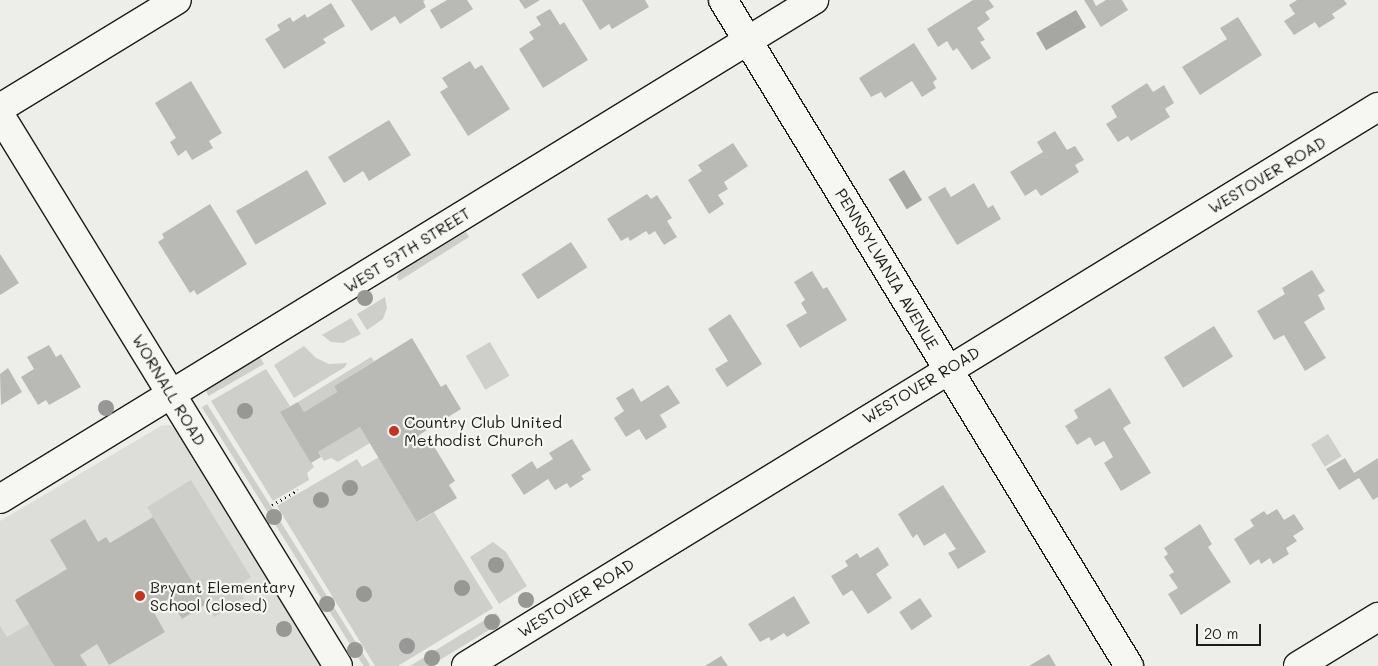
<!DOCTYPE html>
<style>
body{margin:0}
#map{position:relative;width:1378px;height:666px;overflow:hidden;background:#edede9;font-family:Mali,sans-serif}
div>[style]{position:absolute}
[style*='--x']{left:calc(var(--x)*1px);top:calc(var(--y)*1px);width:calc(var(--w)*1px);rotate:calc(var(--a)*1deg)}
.built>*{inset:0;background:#ddddda}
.green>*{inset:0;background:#cececb;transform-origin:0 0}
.water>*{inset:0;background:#a6a6a3;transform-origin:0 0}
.building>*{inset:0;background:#b9b9b6;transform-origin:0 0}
.path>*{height:3px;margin-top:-1.5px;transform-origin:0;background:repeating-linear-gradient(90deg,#1c1c1c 0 1px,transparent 0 5px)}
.roads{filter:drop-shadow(1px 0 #1c1c1c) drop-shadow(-1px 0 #1c1c1c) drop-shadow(0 1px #1c1c1c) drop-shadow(0 -1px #1c1c1c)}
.minor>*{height:28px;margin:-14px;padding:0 14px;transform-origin:14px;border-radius:14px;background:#f6f6f2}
.major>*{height:28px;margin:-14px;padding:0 14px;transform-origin:14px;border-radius:14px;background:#f6f6f2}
.trees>*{width:16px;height:16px;margin:-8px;border-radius:50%;background:#979795}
.dots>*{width:14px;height:14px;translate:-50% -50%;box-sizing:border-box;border:2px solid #f6f6f2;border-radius:50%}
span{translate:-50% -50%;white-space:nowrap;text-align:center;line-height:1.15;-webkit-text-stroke:4.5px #f6f6f2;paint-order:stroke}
.street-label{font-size:16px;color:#1c1c1c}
.poi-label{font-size:16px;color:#1c1c1c}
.left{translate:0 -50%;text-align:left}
.scale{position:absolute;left:1196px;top:624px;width:65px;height:22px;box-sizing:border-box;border:2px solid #1c1c1c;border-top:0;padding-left:6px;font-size:15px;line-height:18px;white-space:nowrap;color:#1c1c1c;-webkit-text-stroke:4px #f6f6f2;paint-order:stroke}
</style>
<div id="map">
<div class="built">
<i style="clip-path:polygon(170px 425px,176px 429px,322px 666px,0 666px,0 521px,161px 426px)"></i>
</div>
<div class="green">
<i style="clip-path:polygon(466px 232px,469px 237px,399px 281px,397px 277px,399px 272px)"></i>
<i style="clip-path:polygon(385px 297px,387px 308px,383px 319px,367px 330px,357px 314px)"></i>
<i style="clip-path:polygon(351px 318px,361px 334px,343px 343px,331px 342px,322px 335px)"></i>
<i style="left:490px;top:342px;width:39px;height:28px;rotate:60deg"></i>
<i style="clip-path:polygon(304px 346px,316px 358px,329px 364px,347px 363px,345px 367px,294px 398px,274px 365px)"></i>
<i style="left:260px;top:357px;width:8px;height:64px;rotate:60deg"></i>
<i style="clip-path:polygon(371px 357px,374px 361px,334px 386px,337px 392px,304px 412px,298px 402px)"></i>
<i style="clip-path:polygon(266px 369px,290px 406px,281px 412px,314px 467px,307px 473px,309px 480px,273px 501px,211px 401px)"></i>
<i style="left:207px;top:404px;width:308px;height:6px;rotate:58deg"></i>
<i style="clip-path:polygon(360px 427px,370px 443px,338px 462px,331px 458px,324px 461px,318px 452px)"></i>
<i style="left:1328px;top:434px;width:26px;height:20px;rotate:58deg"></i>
<i style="clip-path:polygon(379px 457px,418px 522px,434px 512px,493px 608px,398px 666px,375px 666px,277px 506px,357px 459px,362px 467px)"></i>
<i style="clip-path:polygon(191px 480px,251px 577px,237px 586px,244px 598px,214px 617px,147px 507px)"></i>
<i style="clip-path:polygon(493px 542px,506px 552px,527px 586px,499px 604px,470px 557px)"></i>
<i style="clip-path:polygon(496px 613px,502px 622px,430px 666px,410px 666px)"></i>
<i style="clip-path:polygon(29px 624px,54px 666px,0 666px,0 626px,7px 637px)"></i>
</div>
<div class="water">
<i style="left:1076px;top:10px;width:20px;height:46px;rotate:60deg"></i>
<i style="left:904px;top:170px;width:35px;height:18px;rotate:59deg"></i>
</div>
<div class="building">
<i style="clip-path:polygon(351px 0,425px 0,423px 1px,426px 7px,400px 24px,395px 16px,371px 31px)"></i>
<i style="clip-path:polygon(447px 0,467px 0,473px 9px,441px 29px,430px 10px)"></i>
<i style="clip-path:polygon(519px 0,540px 0,525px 9px)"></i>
<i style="clip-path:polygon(582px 0,645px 0,649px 7px,612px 29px,609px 24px,600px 30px)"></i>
<i style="clip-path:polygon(973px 0,989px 0,994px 7px,985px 12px,990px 19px,977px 28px,985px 40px,980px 42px,991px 58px,972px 70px,957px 48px,953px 51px,947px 41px,938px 47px,927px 29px)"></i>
<i style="clip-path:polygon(1084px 0,1093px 0,1096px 6px,1106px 0,1122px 0,1128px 10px,1101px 27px)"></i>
<i style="clip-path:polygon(1297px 0,1344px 0,1347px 4px,1332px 14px,1335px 18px,1319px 28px,1315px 22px,1294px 35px,1284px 21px,1295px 14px,1289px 5px)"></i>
<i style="clip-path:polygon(331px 3px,345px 26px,323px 39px,326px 43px,284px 69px,265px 39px,280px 30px,277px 25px,290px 17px,293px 22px,305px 14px,307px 18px)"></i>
<i style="clip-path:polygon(550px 9px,560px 25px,564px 22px,588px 60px,543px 88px,519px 49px,534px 39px,529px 32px,541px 25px,536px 17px)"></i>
<i style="clip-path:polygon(1238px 17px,1262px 55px,1200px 95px,1182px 67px,1227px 39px,1220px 28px)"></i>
<i style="clip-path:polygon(914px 43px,937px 79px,933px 82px,936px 88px,922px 97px,912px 81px,885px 98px,881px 92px,871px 97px,859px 78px)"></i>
<i style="clip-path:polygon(470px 61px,475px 69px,482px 65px,510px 109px,468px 136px,440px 92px,448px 87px,442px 78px)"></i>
<i style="clip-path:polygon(191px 81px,222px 133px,209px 141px,213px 148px,192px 160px,186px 150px,178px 156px,170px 142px,176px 138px,155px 103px)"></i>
<i style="clip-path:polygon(1147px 83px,1153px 92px,1164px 85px,1174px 103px,1165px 109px,1170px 117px,1131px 141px,1128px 136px,1118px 142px,1106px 124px,1117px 117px,1111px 106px)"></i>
<i style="clip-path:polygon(389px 120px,411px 155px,369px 181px,363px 171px,344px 183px,328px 157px)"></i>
<i style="clip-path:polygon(1055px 131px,1067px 150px,1075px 146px,1084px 160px,1075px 165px,1079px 172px,1041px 196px,1036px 189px,1025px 196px,1010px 172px,1043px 152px,1037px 142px)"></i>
<i style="clip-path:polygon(733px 143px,748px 166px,724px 182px,728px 189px,718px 195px,724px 204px,709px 214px,688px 180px,702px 171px,698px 165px)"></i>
<i style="left:307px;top:170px;width:39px;height:82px;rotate:60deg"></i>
<i style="clip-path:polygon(974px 183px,988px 208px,993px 205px,1001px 219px,957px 245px,928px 197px,945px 187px,951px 197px)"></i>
<i style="clip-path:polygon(647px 194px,651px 199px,657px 195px,672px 218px,667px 221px,677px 237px,664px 245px,655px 231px,649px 235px,646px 231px,630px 241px,628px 237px,621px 241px,607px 219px)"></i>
<i style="clip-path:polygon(210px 204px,247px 264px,197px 295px,194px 290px,190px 293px,158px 242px,164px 238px,162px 234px)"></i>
<i style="left:571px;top:242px;width:30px;height:59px;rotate:57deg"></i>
<i style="clip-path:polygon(0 254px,19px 283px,0 295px)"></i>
<i style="clip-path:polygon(1312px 270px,1325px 291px,1318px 295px,1325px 309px,1304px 322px,1326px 358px,1305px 371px,1284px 335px,1274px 340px,1257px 311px,1285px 294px,1282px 288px)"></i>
<i style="clip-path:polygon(812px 271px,823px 289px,827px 287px,847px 320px,800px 348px,786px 325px,807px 313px,801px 303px,805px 300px,794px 282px)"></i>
<i style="clip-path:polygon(730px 314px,762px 364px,727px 387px,715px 369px,728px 361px,708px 329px)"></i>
<i style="left:1214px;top:326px;width:36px;height:59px;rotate:58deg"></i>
<i style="clip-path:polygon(412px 338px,441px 387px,446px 384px,461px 409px,419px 435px,423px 442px,429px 438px,455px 481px,449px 485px,457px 498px,417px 522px,360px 427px,318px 452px,321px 457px,311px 463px,280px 412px,298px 402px,304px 412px,337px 392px,334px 386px)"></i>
<i style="clip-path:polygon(49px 345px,56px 357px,61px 354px,81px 387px,49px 405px,46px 400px,38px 405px,21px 377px,34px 369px,27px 357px)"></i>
<i style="clip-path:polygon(8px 368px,22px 392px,1px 405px,0 374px)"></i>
<i style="clip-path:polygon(668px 385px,680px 403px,660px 415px,667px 427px,646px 440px,639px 429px,626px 437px,614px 418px,624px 411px,616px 398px,633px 388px,641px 402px)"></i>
<i style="clip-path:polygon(1110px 388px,1131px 423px,1123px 428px,1151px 473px,1121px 491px,1104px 463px,1113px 457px,1104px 441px,1095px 446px,1090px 437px,1077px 445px,1065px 426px,1078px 418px,1074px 410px)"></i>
<i style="clip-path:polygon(572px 439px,591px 470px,581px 476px,584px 479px,570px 488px,567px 483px,555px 490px,548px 479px,524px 495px,511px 475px,532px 461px,537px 469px,553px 459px,549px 453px)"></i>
<i style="clip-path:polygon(1345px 458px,1354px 473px,1378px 458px,1378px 497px,1373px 500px,1359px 478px,1339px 490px,1326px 469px)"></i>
<i style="clip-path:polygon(943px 485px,986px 552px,958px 569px,948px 553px,956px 549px,945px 533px,924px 546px,917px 534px,913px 538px,898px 514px)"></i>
<i style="clip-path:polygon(1277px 509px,1284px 520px,1294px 514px,1304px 529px,1293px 536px,1297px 541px,1286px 548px,1289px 554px,1273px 564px,1270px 558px,1261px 564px,1259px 559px,1250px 565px,1234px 539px,1254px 526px,1250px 520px,1264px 511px,1267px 515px)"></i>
<i style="clip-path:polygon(153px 517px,206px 604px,182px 619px,170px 598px,152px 609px,165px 632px,109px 665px,97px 644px,80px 655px,87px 666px,54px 666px,15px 600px,67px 569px,50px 540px,85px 519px,98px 542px,106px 537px,110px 543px)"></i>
<i style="clip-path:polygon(1200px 524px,1212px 544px,1208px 547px,1231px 582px,1181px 615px,1168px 594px,1178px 588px,1169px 575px,1174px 572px,1164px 557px,1168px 554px,1164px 548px)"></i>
<i style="clip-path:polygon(878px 547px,889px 565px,876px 574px,892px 598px,868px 614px,852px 590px,843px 596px,831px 576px,848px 566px,845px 561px,857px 553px,860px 558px)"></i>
<i style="clip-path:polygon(794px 596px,810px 623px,787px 637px,784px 633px,771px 641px,769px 637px,760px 642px,748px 624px)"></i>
<i style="left:920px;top:598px;width:22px;height:25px;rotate:56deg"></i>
<i style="clip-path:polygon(1049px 654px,1056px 666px,1029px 666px)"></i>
<i style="clip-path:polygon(721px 656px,728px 666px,705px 666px)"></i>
</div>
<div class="path">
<i style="--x:272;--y:505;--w:30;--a:-30"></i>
</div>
<div class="roads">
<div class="minor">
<i style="--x:723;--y:0;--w:780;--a:58.63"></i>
<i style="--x:0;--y:108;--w:207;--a:-31.4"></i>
<i style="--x:0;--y:499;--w:955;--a:-31.51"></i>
<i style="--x:466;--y:666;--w:1070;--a:-31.51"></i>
<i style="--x:1298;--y:666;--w:94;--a:-31.5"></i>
</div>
<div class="major">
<i style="--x:0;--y:115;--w:646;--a:58.47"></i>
</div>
</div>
<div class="trees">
<i style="left:365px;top:298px"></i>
<i style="left:106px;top:408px"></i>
<i style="left:245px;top:411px"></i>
<i style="left:350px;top:488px"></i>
<i style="left:321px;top:500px"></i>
<i style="left:274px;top:517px"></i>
<i style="left:496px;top:565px"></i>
<i style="left:462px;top:588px"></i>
<i style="left:364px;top:594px"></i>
<i style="left:526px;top:600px"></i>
<i style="left:327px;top:604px"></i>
<i style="left:492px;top:622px"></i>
<i style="left:284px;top:629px"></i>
<i style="left:407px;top:646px"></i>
<i style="left:355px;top:650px"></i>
<i style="left:432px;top:658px"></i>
</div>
<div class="dots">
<i style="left:394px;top:431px;background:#c8321e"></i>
<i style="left:140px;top:596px;background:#c8321e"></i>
</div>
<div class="street-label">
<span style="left:1267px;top:175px;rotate:-31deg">WESTOVER ROAD</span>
<span style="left:407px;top:250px;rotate:-32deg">WEST 57TH STREET</span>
<span style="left:887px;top:269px;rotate:59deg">PENNSYLVANIA AVENUE</span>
<span style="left:921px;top:385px;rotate:-31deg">WESTOVER ROAD</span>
<span style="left:169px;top:390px;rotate:59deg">WORNALL ROAD</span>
<span style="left:576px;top:598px;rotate:-32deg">WESTOVER ROAD</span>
</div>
<div class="poi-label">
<span class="left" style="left:404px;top:431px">Country Club United<br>Methodist Church</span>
<span class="left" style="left:150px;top:596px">Bryant Elementary<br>School (closed)</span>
</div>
<div class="scale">20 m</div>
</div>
